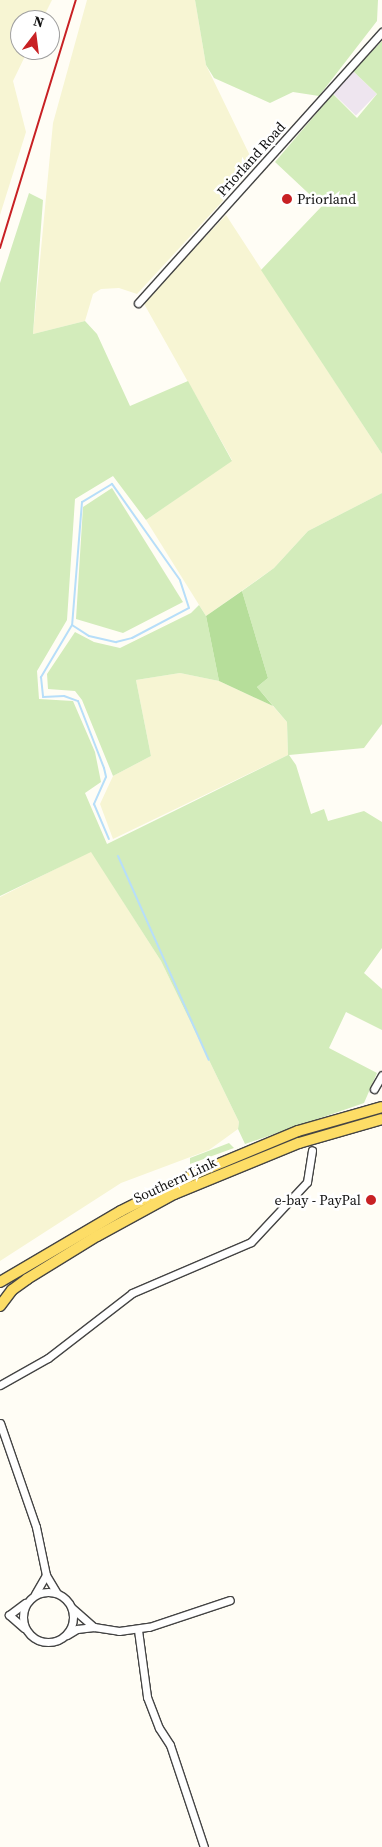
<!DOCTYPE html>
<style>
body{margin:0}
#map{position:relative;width:382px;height:1847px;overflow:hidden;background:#fffdf5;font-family:"Source Serif 4",serif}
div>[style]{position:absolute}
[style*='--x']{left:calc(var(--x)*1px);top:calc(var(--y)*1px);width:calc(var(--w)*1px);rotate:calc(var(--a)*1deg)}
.industrial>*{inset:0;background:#eee5ef;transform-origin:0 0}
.farmland>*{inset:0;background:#f7f5d3}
.green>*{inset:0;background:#d3ecbb}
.forest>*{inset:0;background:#b6de9a}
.stream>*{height:2px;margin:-1px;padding:0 1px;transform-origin:1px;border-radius:1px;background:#b7def9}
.roads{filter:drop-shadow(1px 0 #444) drop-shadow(-1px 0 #444) drop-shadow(0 1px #444) drop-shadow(0 -1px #444)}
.minor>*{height:7px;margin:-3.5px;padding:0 3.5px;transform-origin:3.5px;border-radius:3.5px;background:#fff}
.minor>.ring{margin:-3.5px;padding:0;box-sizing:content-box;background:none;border:7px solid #fff;border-radius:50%}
.primary>*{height:10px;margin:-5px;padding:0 5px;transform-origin:5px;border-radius:5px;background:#fddd66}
.rail>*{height:2px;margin:-1px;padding:0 1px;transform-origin:1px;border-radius:1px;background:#c82124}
.dots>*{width:14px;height:14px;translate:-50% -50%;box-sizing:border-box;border:2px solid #fff;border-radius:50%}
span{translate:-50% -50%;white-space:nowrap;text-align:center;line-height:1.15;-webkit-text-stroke:5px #fff;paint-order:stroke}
.street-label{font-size:14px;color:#111}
.poi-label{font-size:14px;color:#111}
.left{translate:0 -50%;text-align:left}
.right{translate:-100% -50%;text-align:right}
.north{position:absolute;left:10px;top:10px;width:50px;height:50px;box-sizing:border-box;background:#fff;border:1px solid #a0a0a0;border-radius:50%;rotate:15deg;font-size:14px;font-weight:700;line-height:20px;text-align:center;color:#111}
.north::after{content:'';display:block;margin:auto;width:18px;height:22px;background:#c82124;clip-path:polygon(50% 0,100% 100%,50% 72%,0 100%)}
</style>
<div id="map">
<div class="industrial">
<i style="left:353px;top:71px;width:33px;height:30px;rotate:44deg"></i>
</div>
<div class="farmland">
<i style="clip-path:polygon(0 0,52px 0,42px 20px,20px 20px,20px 50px,28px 50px,13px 81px,26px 132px,0 215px)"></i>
<i style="clip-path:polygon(87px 0,195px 0,206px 65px,255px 166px,137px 294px,119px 288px,101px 289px,93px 294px,85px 321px,33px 334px,53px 123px)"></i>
<i style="clip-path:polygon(226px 215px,382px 454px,382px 493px,308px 531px,274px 568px,206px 616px,146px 520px,232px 460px,143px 302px)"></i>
<i style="clip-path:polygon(180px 673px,219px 681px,273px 706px,287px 722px,288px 755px,113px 839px,100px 804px,113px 776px,151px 756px,136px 680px)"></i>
<i style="clip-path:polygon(91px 851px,161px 961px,239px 1122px,238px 1129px,209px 1150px,121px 1183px,0 1261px,0 897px)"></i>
</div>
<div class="green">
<i style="clip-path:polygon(195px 0,378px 0,377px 21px,319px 96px,293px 92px,270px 103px,214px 78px,206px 65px)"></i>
<i style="clip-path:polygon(382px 41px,382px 454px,261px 270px,322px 206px,275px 162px,333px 94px,357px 118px,377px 94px,353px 71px)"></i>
<i style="clip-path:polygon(29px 193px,43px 200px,33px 334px,85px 321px,97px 334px,130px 406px,188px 381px,232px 461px,146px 520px,113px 476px,75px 499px,67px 620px,37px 671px,39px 699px,73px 701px,95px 752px,101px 782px,85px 793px,107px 844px,288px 755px,287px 722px,257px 687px,268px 678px,242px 591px,274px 568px,308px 531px,382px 493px,382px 724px,364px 748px,289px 755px,296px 765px,311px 814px,324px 809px,328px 821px,364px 811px,382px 822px,382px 948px,364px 973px,382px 989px,382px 1030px,346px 1012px,329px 1048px,377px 1073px,364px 1103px,245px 1144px,238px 1129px,239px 1122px,161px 961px,91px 852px,0 896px,0 283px)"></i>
<i style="clip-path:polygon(112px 488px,183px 602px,123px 633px,76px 619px,83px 507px)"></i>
<i style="clip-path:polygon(199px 605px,206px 616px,219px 681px,180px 673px,136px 680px,151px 756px,113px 776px,82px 700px,75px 691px,48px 689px,47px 674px,75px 632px,94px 642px,120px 648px,191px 613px)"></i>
<i style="clip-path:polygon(229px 1143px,234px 1148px,190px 1164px,190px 1158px)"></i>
</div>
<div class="forest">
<i style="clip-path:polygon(242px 591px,268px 678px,257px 687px,273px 706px,219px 681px,206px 616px)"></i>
</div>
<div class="stream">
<i style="--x:72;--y:625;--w:20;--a:33"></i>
<i style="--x:89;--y:636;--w:28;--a:13"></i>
<i style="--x:116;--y:642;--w:16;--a:-14"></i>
<i style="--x:132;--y:638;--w:64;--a:-27.8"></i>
<i style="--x:189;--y:608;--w:29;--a:-108"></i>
<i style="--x:180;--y:580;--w:118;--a:-125.3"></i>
<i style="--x:112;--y:484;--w:35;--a:149"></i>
<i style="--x:82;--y:502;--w:123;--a:94.6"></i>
<i style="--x:72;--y:625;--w:61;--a:120.8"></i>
<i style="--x:41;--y:677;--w:20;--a:84"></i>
<i style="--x:43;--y:697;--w:21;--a:-3"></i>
<i style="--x:64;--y:696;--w:15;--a:20"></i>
<i style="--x:78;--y:701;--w:72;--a:68.8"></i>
<i style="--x:104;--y:768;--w:9;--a:77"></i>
<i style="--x:106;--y:777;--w:30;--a:114"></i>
<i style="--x:94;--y:804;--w:38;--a:67"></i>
<i style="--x:118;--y:856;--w:223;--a:66"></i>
</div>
<div class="roads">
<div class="minor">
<i style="--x:138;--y:303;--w:365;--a:-48"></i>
<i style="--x:374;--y:1089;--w:16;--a:-60"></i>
<i style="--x:0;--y:1385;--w:55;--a:-29.4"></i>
<i style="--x:48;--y:1358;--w:106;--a:-37.7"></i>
<i style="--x:132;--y:1293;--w:129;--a:-23.2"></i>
<i style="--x:251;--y:1242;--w:82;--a:-47"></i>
<i style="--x:307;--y:1182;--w:32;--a:-81"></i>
<i style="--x:0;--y:1423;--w:110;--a:70.9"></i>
<i style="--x:36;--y:1527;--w:49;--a:78.2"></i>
<i style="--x:46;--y:1575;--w:21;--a:59"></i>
<i class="ring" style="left:23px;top:1592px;width:43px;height:43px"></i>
<i style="--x:35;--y:1594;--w:22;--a:-60"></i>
<i style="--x:72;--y:1608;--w:29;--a:41"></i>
<i style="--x:24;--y:1628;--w:20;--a:-139"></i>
<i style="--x:9;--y:1615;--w:20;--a:-37"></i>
<i style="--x:138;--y:1630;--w:68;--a:82.3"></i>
<i style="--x:147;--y:1697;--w:33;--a:69"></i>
<i style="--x:159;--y:1728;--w:20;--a:57"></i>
<i style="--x:170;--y:1745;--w:108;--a:71.6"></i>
<i style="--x:67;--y:1635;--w:12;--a:-31"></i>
<i style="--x:77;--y:1629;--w:17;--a:-7"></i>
<i style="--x:94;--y:1627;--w:25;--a:9"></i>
<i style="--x:119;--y:1631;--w:30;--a:-8"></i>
<i style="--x:149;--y:1627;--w:85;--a:-18.4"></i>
</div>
<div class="primary">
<i style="--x:0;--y:1282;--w:140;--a:-30.4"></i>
<i style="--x:121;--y:1211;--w:85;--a:-26.6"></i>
<i style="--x:197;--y:1173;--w:109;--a:-22.6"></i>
<i style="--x:298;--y:1131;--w:87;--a:-15.9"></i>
<i style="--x:0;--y:1306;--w:20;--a:-53"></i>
<i style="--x:12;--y:1290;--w:19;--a:-36"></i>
<i style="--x:27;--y:1279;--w:82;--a:-31.6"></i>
<i style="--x:97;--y:1236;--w:88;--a:-28.6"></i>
<i style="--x:174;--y:1194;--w:135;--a:-22.2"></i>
<i style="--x:299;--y:1143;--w:86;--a:-16.1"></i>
</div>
</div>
<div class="rail">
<i style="--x:0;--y:248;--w:259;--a:-73"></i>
</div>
<div class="dots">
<i style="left:287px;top:199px;background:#c82124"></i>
<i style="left:371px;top:1200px;background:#c82124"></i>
</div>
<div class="street-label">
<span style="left:251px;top:159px;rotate:-48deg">Priorland Road</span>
<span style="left:175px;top:1180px;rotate:-25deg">Southern Link</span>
</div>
<div class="poi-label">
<span class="left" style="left:297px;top:199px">Priorland</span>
<span class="right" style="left:361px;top:1200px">e-bay - PayPal</span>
</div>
<div class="north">N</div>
</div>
